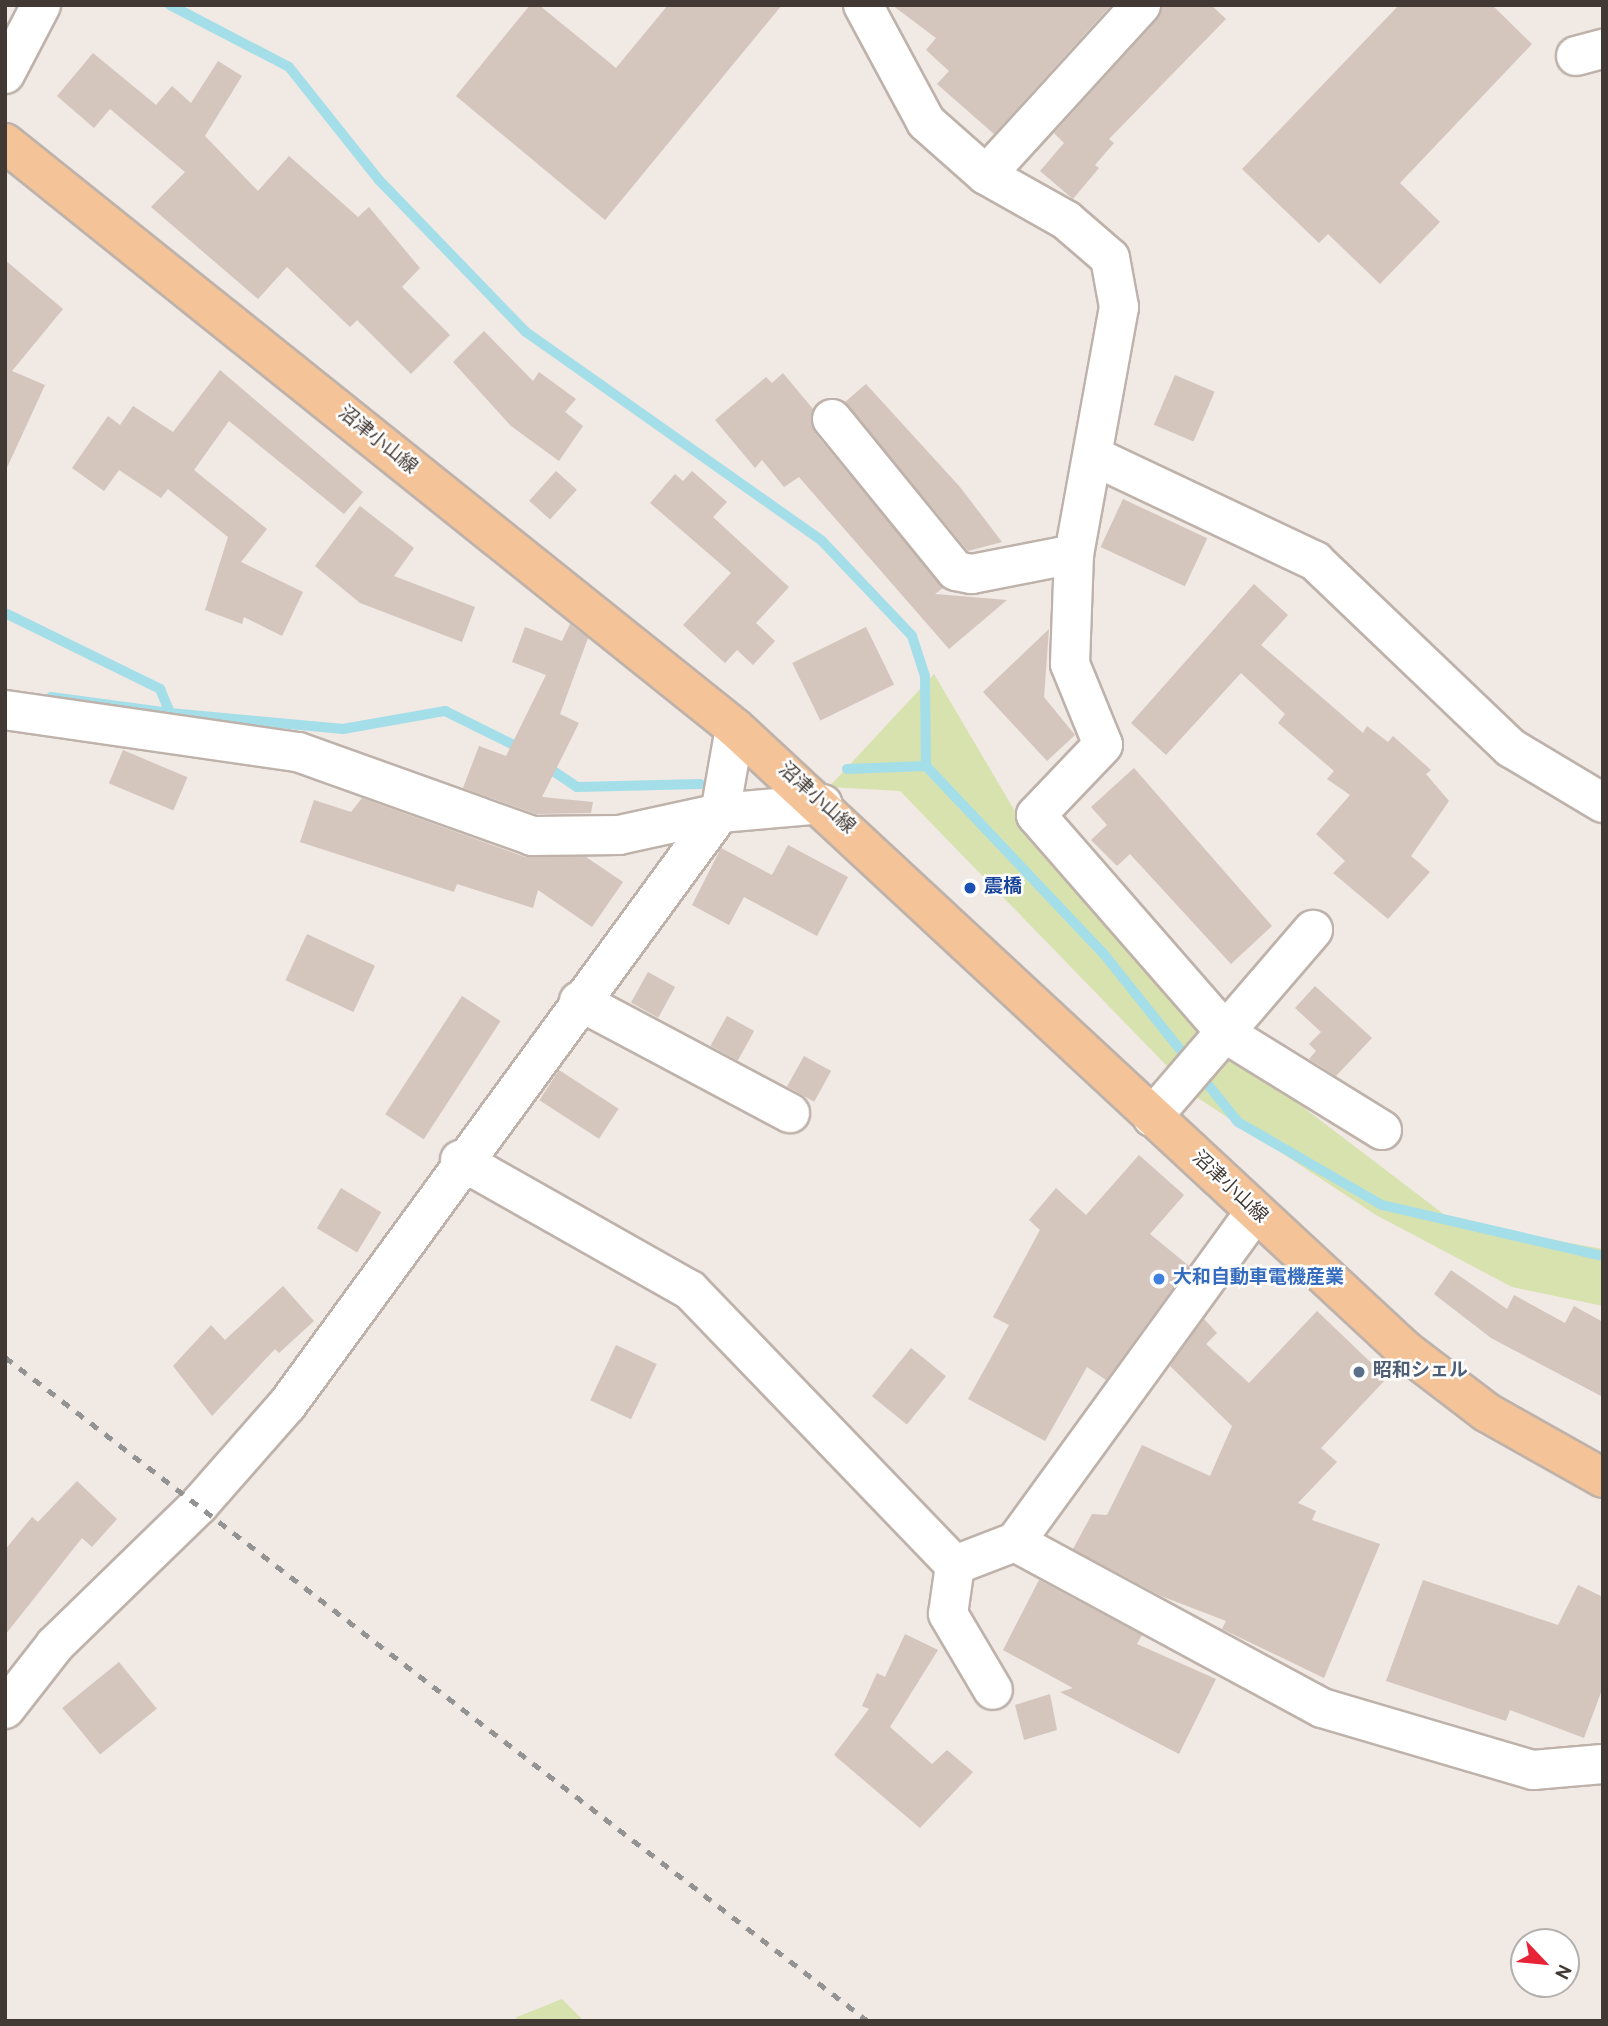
<!DOCTYPE html>
<meta charset="utf-8">
<style>
body{margin:0}
#map{position:relative;width:1608px;height:2026px;overflow:hidden;background:#f0e9e4;font-family:Overpass,"Noto Sans JP",sans-serif}
div>[style]{position:absolute}
[style*='--x']{left:calc(var(--x)*1px);top:calc(var(--y)*1px);width:calc(var(--w)*1px);rotate:calc(var(--a)*1deg)}
.green>*{inset:0;background:#d8e2af}
.stream>*{height:10px;margin:-5px;padding:0 5px;transform-origin:5px;border-radius:5px;background:#a4dee9}
.building>*{inset:0;background:#d4c5bd;transform-origin:0 0}
.roads{filter:drop-shadow(2px 0 #beb2aa) drop-shadow(-2px 0 #beb2aa) drop-shadow(0 2px #beb2aa) drop-shadow(0 -2px #beb2aa)}
.minor>*{height:38px;margin:-19px;padding:0 19px;transform-origin:19px;border-radius:19px;background:#fff}
.major>*{height:38px;margin:-19px;padding:0 19px;transform-origin:19px;border-radius:19px;background:#f5c398}
.rail>*{height:5px;margin-top:-2.5px;transform-origin:0;background:repeating-linear-gradient(90deg,#939393 0 9px,transparent 0 18px)}
.dots>*{width:19px;height:19px;translate:-50% -50%;box-sizing:border-box;border:4px solid #fff;border-radius:50%}
span{translate:-50% -50%;white-space:nowrap;text-align:center;line-height:1.15;-webkit-text-stroke:5px #fff;paint-order:stroke}
.street-label{font-size:19px;color:#423934}
.transit-label{font-size:19px;color:#164399;font-weight:700}
.left{translate:0 -50%;text-align:left}
.shop-label{font-size:19px;color:#366cbe;font-weight:700}
.service-label{font-size:19px;color:#4e5e75;font-weight:700}
.frame{position:absolute;inset:0;border:7px solid #423934;pointer-events:none}
.north{position:absolute;left:1510px;top:1928px;width:70px;height:70px;box-sizing:border-box;background:#fff;border:2px solid #b3b0ae;border-radius:50%;rotate:116deg;font-size:19px;font-weight:700;line-height:28px;text-align:center;color:#423934}
.north::after{content:'';display:block;margin:auto;width:24px;height:32px;background:#e72437;clip-path:polygon(50% 0,100% 100%,50% 72%,0 100%)}
</style>
<div id="map">
<div class="green">
<i style="clip-path:polygon(934px 674px,1026px 830px,1224px 1047px,1454px 1222px,1603px 1249px,1603px 1306px,1512px 1287px,1376px 1215px,1198px 1098px,900px 791px,829px 787px)"></i>
<i style="clip-path:polygon(562px 1999px,584px 2021px,515px 2021px,517px 2017px)"></i>
</div>
<div class="stream">
<i style="--x:170;--y:5;--w:134;--a:27.5"></i>
<i style="--x:289;--y:67;--w:144;--a:51.5"></i>
<i style="--x:379;--y:180;--w:211;--a:46"></i>
<i style="--x:526;--y:332;--w:362;--a:35.2"></i>
<i style="--x:822;--y:541;--w:131;--a:46.5"></i>
<i style="--x:912;--y:636;--w:42;--a:72"></i>
<i style="--x:925;--y:676;--w:90;--a:89.4"></i>
<i style="--x:926;--y:766;--w:257;--a:46.6"></i>
<i style="--x:1103;--y:953;--w:216;--a:51.4"></i>
<i style="--x:1238;--y:1122;--w:166;--a:30"></i>
<i style="--x:1382;--y:1205;--w:227;--a:13"></i>
<i style="--x:5;--y:613;--w:173;--a:26.1"></i>
<i style="--x:160;--y:689;--w:26;--a:67"></i>
<i style="--x:170;--y:713;--w:174;--a:5.3"></i>
<i style="--x:343;--y:729;--w:104;--a:-10"></i>
<i style="--x:445;--y:711;--w:88;--a:26.3"></i>
<i style="--x:51;--y:697;--w:120;--a:7.7"></i>
<i style="--x:543;--y:764;--w:41;--a:34.1"></i>
<i style="--x:577;--y:787;--w:123;--a:-1.4"></i>
<i style="--x:847;--y:769;--w:79;--a:-2.2"></i>
</div>
<div class="building">
<i style="clip-path:polygon(530px 5px,539px 5px,616px 68px,668px 5px,782px 5px,605px 220px,456px 96px)"></i>
<i style="clip-path:polygon(892px 5px,1111px 5px,994px 134px,937px 84px,949px 71px,926px 50px,936px 38px)"></i>
<i style="clip-path:polygon(1162px 5px,1211px 5px,1226px 19px,1109px 139px,1114px 143px,1095px 165px,1099px 168px,1073px 199px,1040px 171px,1064px 143px,1054px 133px,1157px 20px)"></i>
<i style="clip-path:polygon(1399px 5px,1492px 5px,1532px 44px,1400px 183px,1440px 222px,1380px 284px,1328px 234px,1319px 243px,1242px 169px)"></i>
<i style="clip-path:polygon(93px 53px,156px 105px,172px 86px,191px 103px,218px 61px,242px 76px,205px 136px,258px 191px,289px 156px,358px 217px,369px 207px,420px 268px,402px 287px,450px 335px,411px 374px,357px 320px,350px 327px,287px 267px,258px 299px,151px 207px,185px 172px,110px 109px,94px 128px,57px 96px)"></i>
<i style="clip-path:polygon(5px 260px,63px 309px,12px 371px,45px 385px,5px 472px)"></i>
<i style="clip-path:polygon(484px 331px,533px 381px,539px 372px,576px 399px,565px 412px,583px 426px,559px 461px,511px 426px,453px 362px)"></i>
<i style="clip-path:polygon(220px 370px,363px 492px,344px 514px,229px 421px,194px 470px,267px 529px,241px 562px,303px 592px,282px 636px,244px 617px,242px 624px,205px 610px,228px 537px,168px 489px,161px 498px,119px 470px,104px 491px,72px 468px,108px 416px,120px 425px,133px 406px,173px 432px)"></i>
<i style="clip-path:polygon(783px 373px,813px 409px,815px 433px,943px 588px,935px 594px,1007px 600px,949px 649px,799px 477px,784px 487px,762px 460px,755px 468px,715px 420px,766px 377px,772px 383px)"></i>
<i style="left:1175px;top:375px;width:43px;height:54px;rotate:23deg"></i>
<i style="clip-path:polygon(866px 384px,960px 487px,1002px 542px,968px 551px,845px 402px)"></i>
<i style="left:556px;top:471px;width:28px;height:40px;rotate:42deg"></i>
<i style="clip-path:polygon(692px 471px,727px 502px,713px 517px,789px 587px,756px 623px,775px 641px,753px 665px,737px 650px,725px 663px,683px 625px,731px 573px,650px 503px,675px 474px,683px 481px)"></i>
<i style="left:1123px;top:499px;width:93px;height:53px;rotate:25deg"></i>
<i style="clip-path:polygon(360px 506px,414px 548px,394px 576px,475px 607px,462px 642px,360px 603px,315px 566px)"></i>
<i style="clip-path:polygon(1254px 584px,1288px 615px,1261px 645px,1363px 733px,1367px 726px,1388px 742px,1393px 736px,1431px 770px,1426px 774px,1449px 801px,1411px 856px,1430px 872px,1388px 919px,1333px 873px,1345px 861px,1316px 834px,1350px 795px,1327px 779px,1334px 771px,1278px 723px,1285px 714px,1241px 673px,1166px 755px,1131px 723px)"></i>
<i style="clip-path:polygon(570px 624px,588px 638px,560px 714px,579px 723px,542px 797px,593px 802px,591px 813px,536px 814px,463px 788px,479px 746px,506px 756px,546px 675px,512px 662px,525px 627px,562px 641px)"></i>
<i style="left:866px;top:627px;width:64px;height:82px;rotate:64deg"></i>
<i style="clip-path:polygon(1049px 629px,1044px 697px,1075px 735px,1047px 761px,983px 692px)"></i>
<i style="left:123px;top:750px;width:70px;height:36px;rotate:23deg"></i>
<i style="clip-path:polygon(1134px 768px,1272px 926px,1231px 964px,1130px 854px,1117px 866px,1091px 840px,1107px 825px,1091px 807px)"></i>
<i style="clip-path:polygon(362px 798px,525px 857px,586px 857px,623px 882px,592px 927px,538px 890px,533px 908px,457px 884px,454px 892px,300px 842px,314px 800px,351px 812px)"></i>
<i style="clip-path:polygon(788px 845px,848px 877px,817px 936px,744px 897px,729px 925px,692px 905px,721px 848px,772px 875px)"></i>
<i style="left:307px;top:934px;width:75px;height:51px;rotate:25deg"></i>
<i style="left:648px;top:972px;width:31px;height:35px;rotate:29deg"></i>
<i style="clip-path:polygon(1315px 986px,1372px 1038px,1336px 1076px,1309px 1059px,1316px 1051px,1309px 1044px,1321px 1032px,1295px 1008px)"></i>
<i style="left:462px;top:996px;width:46px;height:141px;rotate:33deg"></i>
<i style="left:727px;top:1016px;width:31px;height:34px;rotate:29deg"></i>
<i style="left:804px;top:1056px;width:31px;height:35px;rotate:29deg"></i>
<i style="left:559px;top:1070px;width:71px;height:36px;rotate:33deg"></i>
<i style="clip-path:polygon(1139px 1155px,1184px 1195px,1150px 1234px,1189px 1266px,1106px 1380px,1087px 1367px,1045px 1441px,968px 1399px,1009px 1325px,993px 1317px,1040px 1230px,1029px 1220px,1056px 1188px,1086px 1215px)"></i>
<i style="left:341px;top:1188px;width:47px;height:47px;rotate:31deg"></i>
<i style="clip-path:polygon(1451px 1270px,1507px 1309px,1514px 1295px,1565px 1323px,1574px 1306px,1603px 1322px,1603px 1397px,1491px 1338px,1434px 1294px)"></i>
<i style="clip-path:polygon(283px 1286px,314px 1321px,279px 1353px,275px 1349px,212px 1416px,173px 1366px,211px 1325px,225px 1340px)"></i>
<i style="clip-path:polygon(1317px 1311px,1387px 1378px,1321px 1448px,1337px 1462px,1298px 1503px,1316px 1511px,1312px 1520px,1380px 1544px,1324px 1678px,1222px 1629px,1226px 1621px,1161px 1596px,1073px 1549px,1092px 1514px,1107px 1515px,1142px 1445px,1210px 1476px,1232px 1426px,1170px 1366px,1204px 1319px,1217px 1333px,1206px 1344px,1249px 1383px)"></i>
<i style="left:616px;top:1345px;width:45px;height:61px;rotate:25deg"></i>
<i style="left:911px;top:1348px;width:45px;height:62px;rotate:39deg"></i>
<i style="clip-path:polygon(77px 1481px,117px 1519px,92px 1547px,82px 1538px,5px 1635px,5px 1550px,32px 1517px,38px 1522px)"></i>
<i style="clip-path:polygon(1039px 1580px,1142px 1635px,1137px 1644px,1216px 1679px,1179px 1754px,1060px 1692px,1073px 1688px,1003px 1650px)"></i>
<i style="clip-path:polygon(1423px 1580px,1558px 1625px,1578px 1585px,1603px 1597px,1603px 1687px,1584px 1738px,1510px 1710px,1506px 1721px,1386px 1681px)"></i>
<i style="clip-path:polygon(905px 1634px,938px 1650px,890px 1727px,932px 1764px,947px 1750px,973px 1772px,920px 1828px,834px 1755px,869px 1709px,862px 1706px,877px 1673px,885px 1677px)"></i>
<i style="left:119px;top:1662px;width:60px;height:73px;rotate:51deg"></i>
<i style="clip-path:polygon(1050px 1694px,1057px 1730px,1024px 1740px,1015px 1705px)"></i>
</div>
<div class="roads">
<div class="minor">
<i style="--x:863;--y:5;--w:133;--a:61.7"></i>
<i style="--x:926;--y:122;--w:80;--a:41.5"></i>
<i style="--x:986;--y:175;--w:92;--a:29.4"></i>
<i style="--x:1066;--y:220;--w:58;--a:40.8"></i>
<i style="--x:1110;--y:258;--w:50;--a:79.6"></i>
<i style="--x:1119;--y:307;--w:251;--a:100.3"></i>
<i style="--x:1074;--y:554;--w:110;--a:92.1"></i>
<i style="--x:1070;--y:664;--w:87;--a:67.8"></i>
<i style="--x:1103;--y:745;--w:97;--a:133.7"></i>
<i style="--x:1036;--y:815;--w:292;--a:48.9"></i>
<i style="--x:1228;--y:1035;--w:181;--a:31.7"></i>
<i style="--x:1576;--y:56;--w:28;--a:-15"></i>
<i style="--x:5;--y:74;--w:78;--a:-62.4"></i>
<i style="--x:986;--y:175;--w:230;--a:-47.6"></i>
<i style="--x:832;--y:419;--w:196;--a:50.8"></i>
<i style="--x:956;--y:571;--w:16;--a:11"></i>
<i style="--x:972;--y:574;--w:104;--a:-11.1"></i>
<i style="--x:1093;--y:456;--w:246;--a:25.3"></i>
<i style="--x:1315;--y:561;--w:271;--a:43.7"></i>
<i style="--x:1511;--y:748;--w:107;--a:30.9"></i>
<i style="--x:5;--y:710;--w:296;--a:8.2"></i>
<i style="--x:298;--y:752;--w:249;--a:19.7"></i>
<i style="--x:532;--y:836;--w:87;--a:-0.7"></i>
<i style="--x:619;--y:835;--w:103;--a:-12.3"></i>
<i style="--x:720;--y:813;--w:86;--a:-80"></i>
<i style="--x:579;--y:1001;--w:239;--a:28"></i>
<i style="--x:1152;--y:1117;--w:247;--a:-49.3"></i>
<i style="--x:460;--y:1160;--w:264;--a:29.5"></i>
<i style="--x:690;--y:1290;--w:382;--a:46.1"></i>
<i style="--x:955;--y:1565;--w:64;--a:-21"></i>
<i style="--x:1255;--y:1212;--w:408;--a:126"></i>
<i style="--x:1015;--y:1542;--w:349;--a:28.4"></i>
<i style="--x:1322;--y:1708;--w:220;--a:16.4"></i>
<i style="--x:1533;--y:1770;--w:70;--a:-4.9"></i>
<i style="--x:955;--y:1565;--w:49;--a:98.1"></i>
<i style="--x:948;--y:1614;--w:88;--a:59.4"></i>
<i style="--x:5;--y:1709;--w:81;--a:-52"></i>
<i style="--x:55;--y:1645;--w:201;--a:-44.2"></i>
<i style="--x:199;--y:1505;--w:133;--a:-48.7"></i>
<i style="--x:287;--y:1405;--w:733;--a:-53.82"></i>
<i style="--x:720;--y:813;--w:103;--a:-5"></i>
</div>
<div class="major">
<i style="--x:5;--y:143;--w:935;--a:38.71"></i>
<i style="--x:735;--y:728;--w:914;--a:42.87"></i>
<i style="--x:1405;--y:1350;--w:102;--a:37.4"></i>
<i style="--x:1486;--y:1412;--w:134;--a:29.4"></i>
</div>
</div>
<div class="rail">
<i style="--x:5;--y:1357;--w:1089;--a:37.58"></i>
</div>
<div class="dots">
<i style="left:970px;top:888px;background:#1a4fb4"></i>
<i style="left:1159px;top:1279px;background:#3f7fe0"></i>
<i style="left:1359px;top:1372px;background:#5c6f8a"></i>
</div>
<div class="street-label">
<span style="left:377px;top:441px;rotate:39deg">沼津小山線</span>
<span style="left:816px;top:799px;rotate:42deg">沼津小山線</span>
<span style="left:1229px;top:1188px;rotate:43deg">沼津小山線</span>
</div>
<div class="transit-label">
<span class="left" style="left:984px;top:888px">震橋</span>
</div>
<div class="shop-label">
<span class="left" style="left:1173px;top:1279px">大和自動車電機産業</span>
</div>
<div class="service-label">
<span class="left" style="left:1373px;top:1372px">昭和シェル</span>
</div>
<div class="frame"></div>
<div class="north">N</div>
</div>
